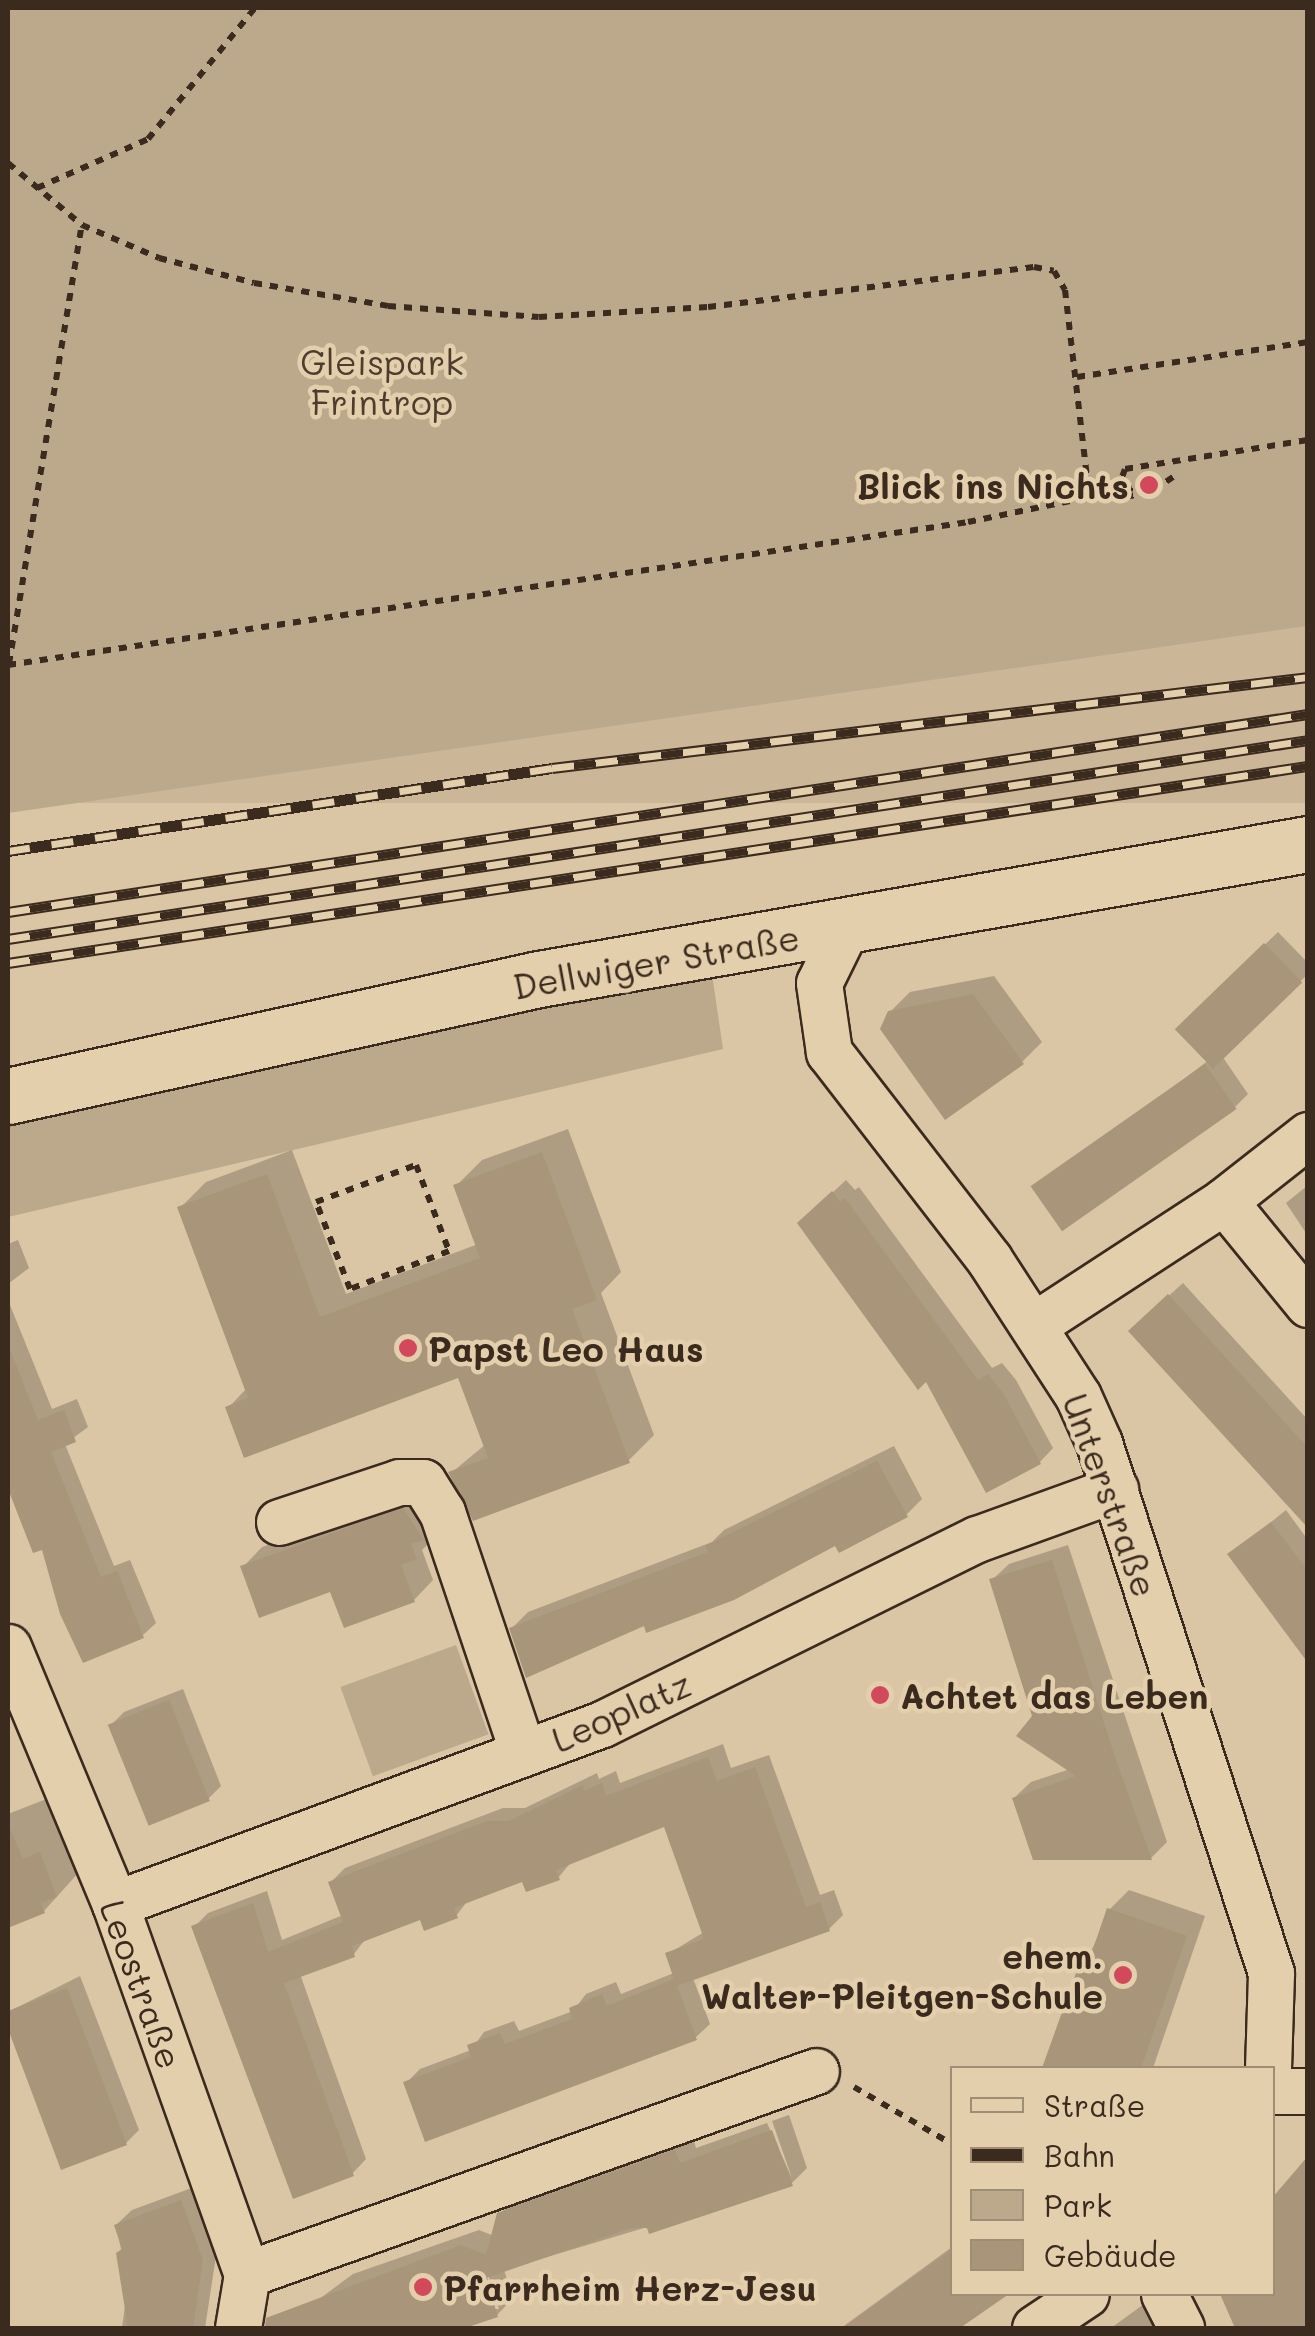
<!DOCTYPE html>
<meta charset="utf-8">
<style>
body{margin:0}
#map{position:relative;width:1315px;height:2336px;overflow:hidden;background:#dac5a4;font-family:Mali,sans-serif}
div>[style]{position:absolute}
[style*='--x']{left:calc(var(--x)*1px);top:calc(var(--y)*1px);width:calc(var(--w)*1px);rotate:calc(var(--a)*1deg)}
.built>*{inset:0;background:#cbb797;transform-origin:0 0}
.green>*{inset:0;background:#bca88b;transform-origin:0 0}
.shadow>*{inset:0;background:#0003}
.building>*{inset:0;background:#a8957a;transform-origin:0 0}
.path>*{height:6px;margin-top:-3px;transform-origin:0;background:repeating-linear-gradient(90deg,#3b2a1e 0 8px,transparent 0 16px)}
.roads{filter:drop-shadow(2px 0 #3b2a1e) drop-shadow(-2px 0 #3b2a1e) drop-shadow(0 2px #3b2a1e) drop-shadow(0 -2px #3b2a1e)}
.minor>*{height:45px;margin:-22.5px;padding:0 22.5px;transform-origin:22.5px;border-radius:22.5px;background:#e4cfad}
.major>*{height:55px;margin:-27.5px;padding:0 27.5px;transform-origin:27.5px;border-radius:27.5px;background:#e4cfad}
.rail>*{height:11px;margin-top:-5.5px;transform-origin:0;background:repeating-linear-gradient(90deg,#e4cfad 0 22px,#3b2a1e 0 44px);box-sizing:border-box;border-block:2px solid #3b2a1e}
.dots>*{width:28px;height:28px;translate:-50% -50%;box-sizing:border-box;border:5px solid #e4cfad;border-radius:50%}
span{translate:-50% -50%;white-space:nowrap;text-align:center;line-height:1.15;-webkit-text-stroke:9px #e4cfad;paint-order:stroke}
.park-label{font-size:35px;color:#4e3d2e}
.poi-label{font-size:35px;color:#3b2a1e;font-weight:700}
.right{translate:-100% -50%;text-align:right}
.left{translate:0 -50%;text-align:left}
.street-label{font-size:35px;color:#3b2a1e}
.frame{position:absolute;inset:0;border:10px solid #3b2a1e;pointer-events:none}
.legend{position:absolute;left:950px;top:2066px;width:325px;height:230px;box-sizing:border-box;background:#e4cfad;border:2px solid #a08d74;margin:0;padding:12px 18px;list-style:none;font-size:30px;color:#3b2a1e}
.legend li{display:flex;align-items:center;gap:20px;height:50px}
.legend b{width:50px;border:2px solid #a08d74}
</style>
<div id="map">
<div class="built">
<i style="left:1307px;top:626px;width:177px;height:1312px;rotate:90deg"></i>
</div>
<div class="green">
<i style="clip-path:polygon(8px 8px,1307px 8px,1307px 626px,8px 813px)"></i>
<i style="clip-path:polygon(711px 967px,723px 1049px,8px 1217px,8px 1114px)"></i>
<i style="left:456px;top:1645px;width:95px;height:123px;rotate:70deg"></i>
</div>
<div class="shadow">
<i style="clip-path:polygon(1278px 932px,1308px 963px,1308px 974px,1222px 1056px,1248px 1094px,1235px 1107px,1036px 1190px,1209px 1060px,1178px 1029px)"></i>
<i style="clip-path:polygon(994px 976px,1042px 1042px,1022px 1062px,890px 1012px,910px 992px)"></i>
<i style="clip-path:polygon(568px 1129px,621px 1272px,601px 1293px,654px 1435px,628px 1461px,451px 1473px,486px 1444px,460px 1375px,228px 1408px,247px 1388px,180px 1208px,206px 1182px,292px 1150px,346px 1294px,478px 1244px,456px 1186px,482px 1160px)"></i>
<i style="clip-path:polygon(846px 1180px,855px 1190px,859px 1187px,992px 1368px,1002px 1363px,1016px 1380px,1053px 1448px,1040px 1462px,987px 1490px,927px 1378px,814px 1210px)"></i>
<i style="clip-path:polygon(1308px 1185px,1308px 1236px,1286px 1203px)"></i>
<i style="clip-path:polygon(18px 1240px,29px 1268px,8px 1284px,8px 1244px)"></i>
<i style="clip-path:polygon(1183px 1283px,1308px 1420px,1308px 1495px,1144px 1318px)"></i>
<i style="clip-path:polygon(8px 1300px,52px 1409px,77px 1399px,88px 1427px,65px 1444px,114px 1566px,130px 1560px,156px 1623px,142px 1636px,44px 1546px,35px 1550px,8px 1482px)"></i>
<i style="clip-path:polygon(894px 1446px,922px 1499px,906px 1515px,645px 1622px,512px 1628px,528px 1612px,712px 1542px,724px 1530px)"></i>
<i style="clip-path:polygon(424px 1490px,435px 1537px,422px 1550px,433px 1580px,414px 1600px,243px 1567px,262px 1547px)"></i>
<i style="clip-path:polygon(1286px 1510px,1308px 1540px,1308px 1659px,1231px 1555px)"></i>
<i style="clip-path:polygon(1068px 1545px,1167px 1842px,1151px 1858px,1014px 1798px,1031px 1782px,1070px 1769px,1035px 1717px,992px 1580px,1009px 1564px)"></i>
<i style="clip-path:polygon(183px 1689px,221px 1786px,208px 1799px,111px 1725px,124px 1712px)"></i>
<i style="clip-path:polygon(723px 1744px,731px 1768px,769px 1755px,820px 1895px,834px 1890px,843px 1915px,829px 1929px,693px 1978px,710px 2024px,695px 2038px,406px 2083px,420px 2069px,471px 2050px,484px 2032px,514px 2021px,519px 2031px,573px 2011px,586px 1994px,616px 1982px,621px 1994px,674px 1973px,668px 1954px,704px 1932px,665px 1824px,572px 1861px,558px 1878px,523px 1879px,469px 1899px,456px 1916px,421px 1917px,367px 1937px,354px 1954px,300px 1974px,366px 2159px,352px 2174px,194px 1927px,208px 1913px,267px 1891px,282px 1940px,343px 1915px,331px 1882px,345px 1868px,503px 1808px,525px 1808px,597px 1773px,599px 1779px,616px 1771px,620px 1783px)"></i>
<i style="clip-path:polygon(49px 1798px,90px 1860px,44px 1911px,8px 1925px,8px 1814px)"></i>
<i style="clip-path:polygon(1129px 1890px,1205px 1916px,1153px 2068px,1055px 2068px,1061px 2019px,1110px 1909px)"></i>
<i style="clip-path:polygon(80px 1976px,139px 2130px,126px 2143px,62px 2167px,8px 2012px)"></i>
<i style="clip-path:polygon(evenodd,789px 2115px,807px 2168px,791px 2184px,504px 2270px,513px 2298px,497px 2315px,457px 2328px,319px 2328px,311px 2305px,353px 2274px,479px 2230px,494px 2236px,500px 2214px,517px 2197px,692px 2135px,696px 2148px,767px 2123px,792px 2178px,772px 2121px,789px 2115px,485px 2265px,499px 2309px,493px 2309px,485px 2265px)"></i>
<i style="clip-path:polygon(1308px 2163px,1308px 2328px,1241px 2328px,1224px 2294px,1272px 2294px)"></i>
<i style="clip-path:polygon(197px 2186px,218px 2243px,205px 2328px,122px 2328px,128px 2283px,116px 2225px,132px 2210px)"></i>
<i style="clip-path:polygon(952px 2247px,952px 2294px,1004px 2294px,955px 2328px,841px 2328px)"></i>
<i style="clip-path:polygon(1144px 2304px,1169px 2328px,1111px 2328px)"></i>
</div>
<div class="building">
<i style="left:1264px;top:943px;width:55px;height:124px;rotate:46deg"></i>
<i style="clip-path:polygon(973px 994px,1024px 1064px,945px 1120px,880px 1029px,888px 1011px)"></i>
<i style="left:1205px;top:1064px;width:55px;height:213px;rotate:55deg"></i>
<i style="clip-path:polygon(542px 1152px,597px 1300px,572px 1309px,630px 1463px,473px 1521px,448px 1472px,488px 1458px,458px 1378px,244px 1458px,225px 1407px,248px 1398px,177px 1207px,267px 1174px,320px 1317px,480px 1258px,453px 1185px)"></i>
<i style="clip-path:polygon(832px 1191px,840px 1202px,845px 1198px,978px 1380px,988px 1374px,1003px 1393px,1041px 1464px,986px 1493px,926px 1382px,918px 1390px,797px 1223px)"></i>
<i style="clip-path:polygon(1168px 1294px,1308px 1448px,1308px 1528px,1128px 1331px)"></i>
<i style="clip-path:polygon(9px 1347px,38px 1420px,64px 1410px,76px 1442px,51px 1452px,101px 1577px,117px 1571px,144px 1638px,83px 1663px,60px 1614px,42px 1550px,33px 1553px,8px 1489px)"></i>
<i style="clip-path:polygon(877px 1461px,908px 1517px,839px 1553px,835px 1546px,734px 1600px,646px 1633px,644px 1626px,526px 1678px,509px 1628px,708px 1552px,705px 1546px)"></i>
<i style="clip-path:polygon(403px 1508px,424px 1540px,411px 1544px,417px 1559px,401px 1565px,415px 1602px,344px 1628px,330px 1592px,259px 1618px,240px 1566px)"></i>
<i style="clip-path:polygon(1271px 1522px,1308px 1571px,1308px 1663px,1227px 1554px)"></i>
<i style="clip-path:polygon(1052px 1560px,1117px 1763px,1152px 1860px,1033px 1860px,1012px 1798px,1076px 1776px,1016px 1736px,1032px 1716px,989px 1579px)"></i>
<i style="left:169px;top:1700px;width:109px;height:66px;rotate:68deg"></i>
<i style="clip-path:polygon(708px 1757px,717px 1781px,755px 1767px,806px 1907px,820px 1902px,830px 1931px,677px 1986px,697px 2040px,425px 2142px,403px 2082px,471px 2057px,467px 2045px,500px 2033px,505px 2044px,572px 2019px,569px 2008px,602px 1994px,607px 2006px,674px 1979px,665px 1953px,704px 1939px,664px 1827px,556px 1870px,560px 1880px,526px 1892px,522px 1882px,454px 1908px,458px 1918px,424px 1931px,420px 1920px,352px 1946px,355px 1957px,284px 1983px,354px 2176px,293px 2199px,191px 1926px,253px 1903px,268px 1952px,343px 1922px,328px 1882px,487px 1821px,509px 1821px,583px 1785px,584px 1791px,602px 1783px,606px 1796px)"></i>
<i style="clip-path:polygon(8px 1824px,23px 1859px,40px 1852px,57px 1897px,41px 1903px,45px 1913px,8px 1928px)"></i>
<i style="clip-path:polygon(1107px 1908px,1187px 1936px,1141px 2068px,1042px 2068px,1080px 1962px,1088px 1964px)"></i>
<i style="clip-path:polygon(67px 1988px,127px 2145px,61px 2170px,8px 2029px,8px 2011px)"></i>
<i style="clip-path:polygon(772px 2130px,793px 2186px,649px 2234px,647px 2228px,631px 2228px,486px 2278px,498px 2317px,465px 2328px,265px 2328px,266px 2318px,461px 2245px,486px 2255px,497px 2213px,675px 2150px,680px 2163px)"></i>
<i style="clip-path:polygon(1308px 2156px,1308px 2328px,1235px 2328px,1220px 2294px,1272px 2294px,1272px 2198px)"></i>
<i style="clip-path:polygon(181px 2200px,203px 2260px,193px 2328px,128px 2328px,116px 2253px,122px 2249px,114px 2225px)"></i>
<i style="clip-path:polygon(952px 2249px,952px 2294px,1009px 2294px,960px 2328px,843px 2328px)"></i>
</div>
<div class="path">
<i style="--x:8;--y:163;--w:97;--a:40"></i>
<i style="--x:82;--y:225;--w:84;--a:23.2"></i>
<i style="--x:159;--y:258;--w:98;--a:14.7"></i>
<i style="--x:254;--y:283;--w:136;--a:9.7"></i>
<i style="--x:388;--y:306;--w:151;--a:4.2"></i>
<i style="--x:539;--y:317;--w:169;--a:-3.4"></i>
<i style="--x:708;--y:307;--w:328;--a:-7"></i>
<i style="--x:1034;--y:267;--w:20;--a:11"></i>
<i style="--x:1054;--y:271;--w:22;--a:60"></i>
<i style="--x:1065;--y:290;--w:206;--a:83.3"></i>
<i style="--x:37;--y:188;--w:121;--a:-23.8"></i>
<i style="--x:148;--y:139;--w:169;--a:-50.8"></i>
<i style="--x:1077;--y:377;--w:234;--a:-8.6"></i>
<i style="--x:1173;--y:477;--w:29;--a:146"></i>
<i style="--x:1149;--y:493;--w:24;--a:171"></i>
<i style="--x:1125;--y:497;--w:10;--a:-143"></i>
<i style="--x:1117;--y:491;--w:23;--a:-70"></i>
<i style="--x:1125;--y:469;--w:185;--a:-9"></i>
<i style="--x:9;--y:664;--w:445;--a:-80.6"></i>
<i style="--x:8;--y:665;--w:971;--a:-8.47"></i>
<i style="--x:968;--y:522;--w:185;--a:-11.6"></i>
<i style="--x:416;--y:1165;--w:92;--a:69"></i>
<i style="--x:449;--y:1251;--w:106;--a:159"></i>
<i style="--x:350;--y:1289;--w:93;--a:-111.3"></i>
<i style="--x:316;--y:1202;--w:107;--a:-20.3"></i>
<i style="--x:854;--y:2087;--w:113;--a:30.2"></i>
</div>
<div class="roads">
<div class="minor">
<i style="--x:846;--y:928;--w:61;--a:116.1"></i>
<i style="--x:819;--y:983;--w:70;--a:81.8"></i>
<i style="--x:829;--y:1052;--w:262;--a:52.3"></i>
<i style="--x:989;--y:1259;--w:163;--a:57"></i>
<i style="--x:1078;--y:1396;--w:51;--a:65.9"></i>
<i style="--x:1099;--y:1443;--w:557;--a:72.02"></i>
<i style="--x:1271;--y:1973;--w:95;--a:91.8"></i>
<i style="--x:1224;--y:1201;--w:133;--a:50.8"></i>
<i style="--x:1034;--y:1325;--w:227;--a:-33.1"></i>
<i style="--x:1224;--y:1201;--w:107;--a:-38.2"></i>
<i style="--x:279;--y:1522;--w:126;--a:-18.4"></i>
<i style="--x:399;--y:1482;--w:24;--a:0"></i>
<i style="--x:423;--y:1482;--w:36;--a:58"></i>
<i style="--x:442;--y:1512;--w:253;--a:71.4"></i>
<i style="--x:8;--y:1647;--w:278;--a:67.4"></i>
<i style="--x:115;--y:1904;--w:393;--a:70.4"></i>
<i style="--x:247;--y:2274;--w:55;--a:99.5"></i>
<i style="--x:115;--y:1904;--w:519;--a:-20.28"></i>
<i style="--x:602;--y:1724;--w:418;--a:-26.3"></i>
<i style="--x:977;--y:1539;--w:147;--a:-19.9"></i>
<i style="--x:1272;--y:2091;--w:36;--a:0"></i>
<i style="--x:247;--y:2274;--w:604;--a:-19.63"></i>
<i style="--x:1164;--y:2294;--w:38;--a:63"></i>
<i style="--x:1035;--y:2328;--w:61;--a:-33.7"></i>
</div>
<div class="major">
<i style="--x:8;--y:1096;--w:544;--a:-12.43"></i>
<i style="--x:539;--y:979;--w:781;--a:-9.96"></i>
</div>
</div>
<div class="rail">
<i style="--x:8;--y:851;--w:550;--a:-8.67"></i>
<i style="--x:552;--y:768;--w:761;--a:-6.86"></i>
<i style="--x:8;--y:912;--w:1315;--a:-8.66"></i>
<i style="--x:8;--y:939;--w:1315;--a:-8.7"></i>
<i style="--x:8;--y:963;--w:1315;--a:-8.62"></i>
</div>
<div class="dots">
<i style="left:1149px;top:485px;background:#d1495b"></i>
<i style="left:408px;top:1348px;background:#d1495b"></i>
<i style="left:880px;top:1695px;background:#d1495b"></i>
<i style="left:1123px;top:1975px;background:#d1495b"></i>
<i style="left:423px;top:2287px;background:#d1495b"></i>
</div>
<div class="park-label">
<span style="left:382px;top:381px">Gleispark<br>Frintrop</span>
</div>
<div class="poi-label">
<span class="right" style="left:1129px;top:485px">Blick ins Nichts</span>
<span class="left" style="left:428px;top:1348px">Papst Leo Haus</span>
<span class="left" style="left:900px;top:1695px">Achtet das Leben</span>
<span class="right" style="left:1103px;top:1975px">ehem.<br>Walter-Pleitgen-Schule</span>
<span class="left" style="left:443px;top:2287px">Pfarrheim Herz-Jesu</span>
</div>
<div class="street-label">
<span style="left:656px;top:961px;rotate:-10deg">Dellwiger Straße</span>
<span style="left:1111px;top:1495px;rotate:70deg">Unterstraße</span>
<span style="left:621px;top:1711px;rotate:-24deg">Leoplatz</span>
<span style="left:142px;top:1984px;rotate:70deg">Leostraße</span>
</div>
<div class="frame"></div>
<ul class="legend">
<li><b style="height:12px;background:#e4cfad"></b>Straße</li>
<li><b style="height:12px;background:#3b2a1e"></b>Bahn</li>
<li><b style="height:28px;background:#bca88b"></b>Park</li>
<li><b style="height:28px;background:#a8957a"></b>Gebäude</li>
</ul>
</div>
